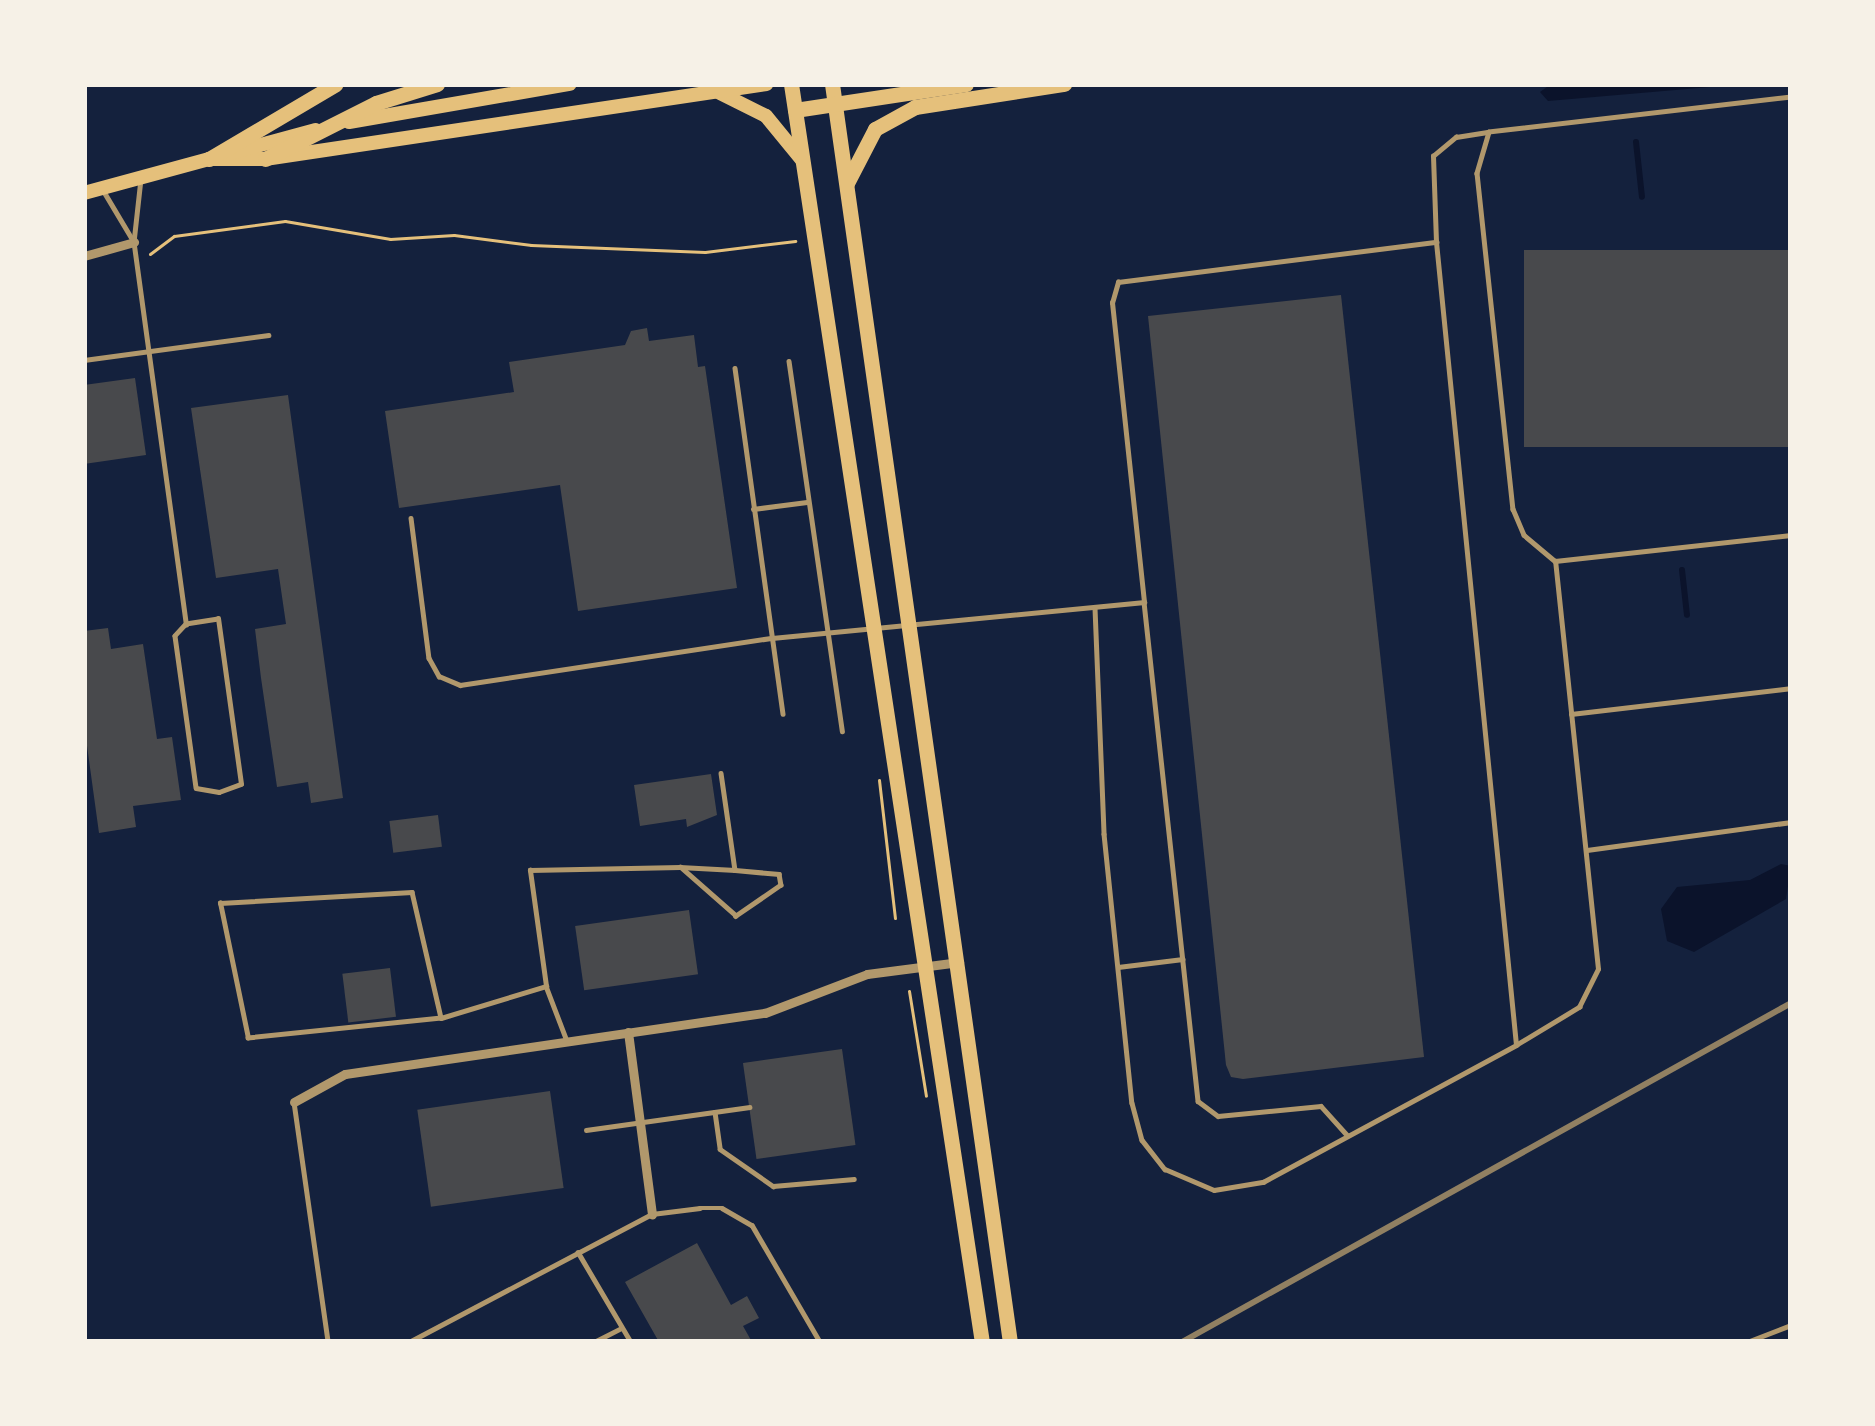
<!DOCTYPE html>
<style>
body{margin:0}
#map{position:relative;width:1875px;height:1426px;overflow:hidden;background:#14213d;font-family:Raleway,sans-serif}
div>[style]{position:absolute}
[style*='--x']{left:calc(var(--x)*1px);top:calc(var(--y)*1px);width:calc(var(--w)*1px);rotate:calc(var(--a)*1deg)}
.water>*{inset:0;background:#0b132b}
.stream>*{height:6px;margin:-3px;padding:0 3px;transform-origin:3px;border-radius:3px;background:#0b132b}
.building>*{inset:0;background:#48494c;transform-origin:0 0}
.path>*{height:3px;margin:-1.5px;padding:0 1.5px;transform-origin:1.5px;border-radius:1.5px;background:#e5c07b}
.service>*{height:4.5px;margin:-2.25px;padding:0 2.25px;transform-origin:2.25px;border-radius:2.25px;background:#b1986c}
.minor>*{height:9px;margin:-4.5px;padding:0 4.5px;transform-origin:4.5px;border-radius:4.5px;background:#b1986c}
.secondary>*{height:14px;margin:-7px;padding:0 7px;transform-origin:7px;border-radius:7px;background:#e5c07b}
.primary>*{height:15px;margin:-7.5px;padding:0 7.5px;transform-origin:7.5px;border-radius:7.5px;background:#e5c07b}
.trunk>*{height:15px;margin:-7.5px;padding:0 7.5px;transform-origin:7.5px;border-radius:7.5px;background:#e5c07b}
.rail>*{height:6px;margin:-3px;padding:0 3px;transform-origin:3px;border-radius:3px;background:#918062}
span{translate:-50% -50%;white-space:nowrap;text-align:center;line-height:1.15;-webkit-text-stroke:12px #f6f1e7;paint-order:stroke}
.frame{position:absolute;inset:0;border:87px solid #f6f1e7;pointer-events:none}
</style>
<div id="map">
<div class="water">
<i style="clip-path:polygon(1551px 84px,1745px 84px,1548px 101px,1540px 92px)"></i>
<i style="clip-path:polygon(1781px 864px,1791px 866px,1786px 899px,1694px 952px,1667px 941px,1661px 909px,1677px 887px,1750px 880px)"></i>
</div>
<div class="stream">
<i style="--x:1636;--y:142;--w:55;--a:83.8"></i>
<i style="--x:1682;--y:570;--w:45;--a:83.7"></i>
</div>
<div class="building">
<i style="left:1791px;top:250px;width:197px;height:267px;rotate:90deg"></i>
<i style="clip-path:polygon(1341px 295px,1424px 1057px,1243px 1079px,1231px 1077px,1226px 1065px,1148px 316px)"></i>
<i style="clip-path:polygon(647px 328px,649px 341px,694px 335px,698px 367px,705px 366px,737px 588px,578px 611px,560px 485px,399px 508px,385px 411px,514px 392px,509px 362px,625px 345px,631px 331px)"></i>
<i style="clip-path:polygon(135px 378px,146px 455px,84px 464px,84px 385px)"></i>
<i style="clip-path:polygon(288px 395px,343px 798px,311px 803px,308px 782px,277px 787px,261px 678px,255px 629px,286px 624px,278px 569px,216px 578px,191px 408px)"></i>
<i style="clip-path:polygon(108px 628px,111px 649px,143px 644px,157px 739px,172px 737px,181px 800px,133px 806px,136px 827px,99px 833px,84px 724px,84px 631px)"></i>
<i style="clip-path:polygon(711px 774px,717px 815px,687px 827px,686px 819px,640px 826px,634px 785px)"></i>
<i style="left:438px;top:815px;width:32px;height:49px;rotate:83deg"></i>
<i style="left:689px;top:910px;width:65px;height:115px;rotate:82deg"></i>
<i style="left:390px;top:968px;width:49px;height:48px;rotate:83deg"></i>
<i style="left:842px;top:1049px;width:97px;height:100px;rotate:82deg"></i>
<i style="left:550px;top:1091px;width:98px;height:134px;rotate:82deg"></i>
<i style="clip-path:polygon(697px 1243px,731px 1305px,747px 1296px,759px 1318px,743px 1326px,752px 1342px,659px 1342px,625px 1282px)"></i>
</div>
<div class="path">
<i style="--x:150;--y:254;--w:30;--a:-37"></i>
<i style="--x:174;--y:236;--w:112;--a:-7.7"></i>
<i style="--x:285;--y:221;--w:107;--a:9.7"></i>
<i style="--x:390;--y:239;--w:64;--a:-3.6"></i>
<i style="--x:454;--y:235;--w:78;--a:7.4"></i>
<i style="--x:531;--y:245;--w:174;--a:2.3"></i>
<i style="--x:705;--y:252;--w:91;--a:-7"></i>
<i style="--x:879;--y:780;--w:139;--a:83.4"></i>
<i style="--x:909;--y:991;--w:106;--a:80.8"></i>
</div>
<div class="service">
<i style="--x:1791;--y:97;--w:304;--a:173.4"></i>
<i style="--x:1489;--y:132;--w:43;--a:106.3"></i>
<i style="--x:1477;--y:173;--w:338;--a:83.9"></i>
<i style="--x:1513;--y:509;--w:28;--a:67"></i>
<i style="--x:1524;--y:535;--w:40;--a:40"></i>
<i style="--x:1555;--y:561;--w:237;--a:-6.3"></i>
<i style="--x:141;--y:179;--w:63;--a:96.3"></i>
<i style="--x:134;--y:242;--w:386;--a:82.2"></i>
<i style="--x:186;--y:624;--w:16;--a:133"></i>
<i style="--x:175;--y:636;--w:153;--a:82.1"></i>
<i style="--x:196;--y:788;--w:23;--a:10"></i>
<i style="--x:219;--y:792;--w:23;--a:-20"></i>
<i style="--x:241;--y:784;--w:167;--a:-97.9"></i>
<i style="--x:218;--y:619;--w:32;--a:171"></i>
<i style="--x:103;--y:190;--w:55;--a:59.2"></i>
<i style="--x:84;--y:360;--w:186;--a:-7.7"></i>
<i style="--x:789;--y:361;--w:374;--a:81.8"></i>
<i style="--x:735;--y:368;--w:349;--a:82.1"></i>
<i style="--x:753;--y:509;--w:54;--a:-7.4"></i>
<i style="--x:411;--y:518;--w:141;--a:82.7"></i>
<i style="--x:429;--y:658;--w:21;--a:61"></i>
<i style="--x:439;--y:676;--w:23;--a:23"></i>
<i style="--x:460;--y:685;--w:316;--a:-8.6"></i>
<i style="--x:772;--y:638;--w:374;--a:-5.5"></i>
<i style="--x:1144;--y:602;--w:301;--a:-96.1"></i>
<i style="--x:1112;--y:303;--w:22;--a:-74"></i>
<i style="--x:1118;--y:282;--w:321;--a:-7.2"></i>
<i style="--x:1436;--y:242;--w:86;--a:-92"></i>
<i style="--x:1433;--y:156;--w:30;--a:-40"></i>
<i style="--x:1456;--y:137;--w:33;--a:-9"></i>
<i style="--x:1144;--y:602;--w:502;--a:83.82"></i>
<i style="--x:1198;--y:1101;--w:25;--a:37"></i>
<i style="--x:1218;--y:1116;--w:103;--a:-5.5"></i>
<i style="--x:1321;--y:1106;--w:39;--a:48"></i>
<i style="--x:1095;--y:608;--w:226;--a:87.7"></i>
<i style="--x:1104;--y:834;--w:270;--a:84.1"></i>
<i style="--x:1132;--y:1103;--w:38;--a:75"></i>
<i style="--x:1142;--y:1140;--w:37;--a:52"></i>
<i style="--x:1165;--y:1169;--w:53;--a:23.2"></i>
<i style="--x:1214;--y:1190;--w:50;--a:-9.3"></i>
<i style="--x:1263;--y:1182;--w:288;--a:-28.4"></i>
<i style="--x:1516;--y:1045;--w:807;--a:-95.69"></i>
<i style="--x:1571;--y:714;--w:222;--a:-6.7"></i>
<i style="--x:721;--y:773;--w:98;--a:81.8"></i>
<i style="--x:1587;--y:850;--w:206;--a:-7.8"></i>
<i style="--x:1118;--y:967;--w:65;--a:-7"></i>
<i style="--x:546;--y:986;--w:59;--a:69.1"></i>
<i style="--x:441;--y:1018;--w:194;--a:174.1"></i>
<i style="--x:248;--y:1038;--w:138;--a:-101.7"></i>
<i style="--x:220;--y:903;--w:192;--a:-3.3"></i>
<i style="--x:412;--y:892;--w:129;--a:77"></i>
<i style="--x:441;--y:1018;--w:110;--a:-16.9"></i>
<i style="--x:546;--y:986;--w:117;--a:-97.9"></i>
<i style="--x:530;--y:870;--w:150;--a:-1.1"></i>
<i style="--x:680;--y:867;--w:55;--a:3.1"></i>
<i style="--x:735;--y:870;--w:44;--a:5.2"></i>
<i style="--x:779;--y:874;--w:11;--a:80"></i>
<i style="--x:781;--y:885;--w:55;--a:145.4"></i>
<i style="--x:736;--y:916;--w:74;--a:-138.8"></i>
<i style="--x:1516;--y:1045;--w:74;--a:-31.1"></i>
<i style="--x:1579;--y:1007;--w:42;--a:-63.4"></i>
<i style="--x:1598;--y:969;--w:410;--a:-96"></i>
<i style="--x:294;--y:1102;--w:242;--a:81.9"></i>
<i style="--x:715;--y:1112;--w:37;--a:82"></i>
<i style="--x:720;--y:1149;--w:65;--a:34.9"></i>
<i style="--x:773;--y:1186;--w:81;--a:-4.9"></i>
<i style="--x:586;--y:1130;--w:165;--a:-8"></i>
<i style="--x:578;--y:1252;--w:104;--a:59.5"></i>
<i style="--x:409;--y:1342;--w:275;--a:-27.8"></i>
<i style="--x:652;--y:1214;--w:48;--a:-7.1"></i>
<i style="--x:700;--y:1208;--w:22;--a:0"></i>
<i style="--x:722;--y:1208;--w:34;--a:30"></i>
<i style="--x:752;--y:1225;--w:135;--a:59.8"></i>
<i style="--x:594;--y:1342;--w:30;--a:-27"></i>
<i style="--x:1747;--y:1342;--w:47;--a:-21.1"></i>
</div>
<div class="minor">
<i style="--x:84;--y:256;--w:52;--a:-15.6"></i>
<i style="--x:628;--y:1032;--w:184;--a:82.5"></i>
<i style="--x:294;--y:1102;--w:58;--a:-28.8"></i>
<i style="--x:345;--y:1074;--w:424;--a:-8.3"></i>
<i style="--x:765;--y:1013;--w:109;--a:-20.9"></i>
<i style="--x:867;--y:974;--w:93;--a:-7.4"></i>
</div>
<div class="secondary">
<i style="--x:720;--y:93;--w:51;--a:26.6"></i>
<i style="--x:766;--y:116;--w:57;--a:50.7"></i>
<i style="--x:349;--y:122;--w:224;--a:-9.8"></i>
<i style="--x:209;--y:159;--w:56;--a:0"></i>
<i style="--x:265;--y:159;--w:507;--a:-8.51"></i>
<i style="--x:84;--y:193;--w:240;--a:-15.2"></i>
</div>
<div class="primary">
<i style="--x:791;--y:84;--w:1272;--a:81.37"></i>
<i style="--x:832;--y:84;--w:1271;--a:81.95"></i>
</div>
<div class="trunk">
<i style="--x:795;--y:110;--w:173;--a:-8.6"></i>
<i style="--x:209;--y:159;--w:147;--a:-30.6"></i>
<i style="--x:265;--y:159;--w:124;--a:-26.8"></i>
<i style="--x:376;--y:103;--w:64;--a:-17.3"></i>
<i style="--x:847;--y:183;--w:61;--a:-62.6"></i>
<i style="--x:875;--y:129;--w:46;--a:-28.8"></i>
<i style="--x:915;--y:107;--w:151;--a:-8.8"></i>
</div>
<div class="rail">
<i style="--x:1182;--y:1342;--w:697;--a:-29.1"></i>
</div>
<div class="frame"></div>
</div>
